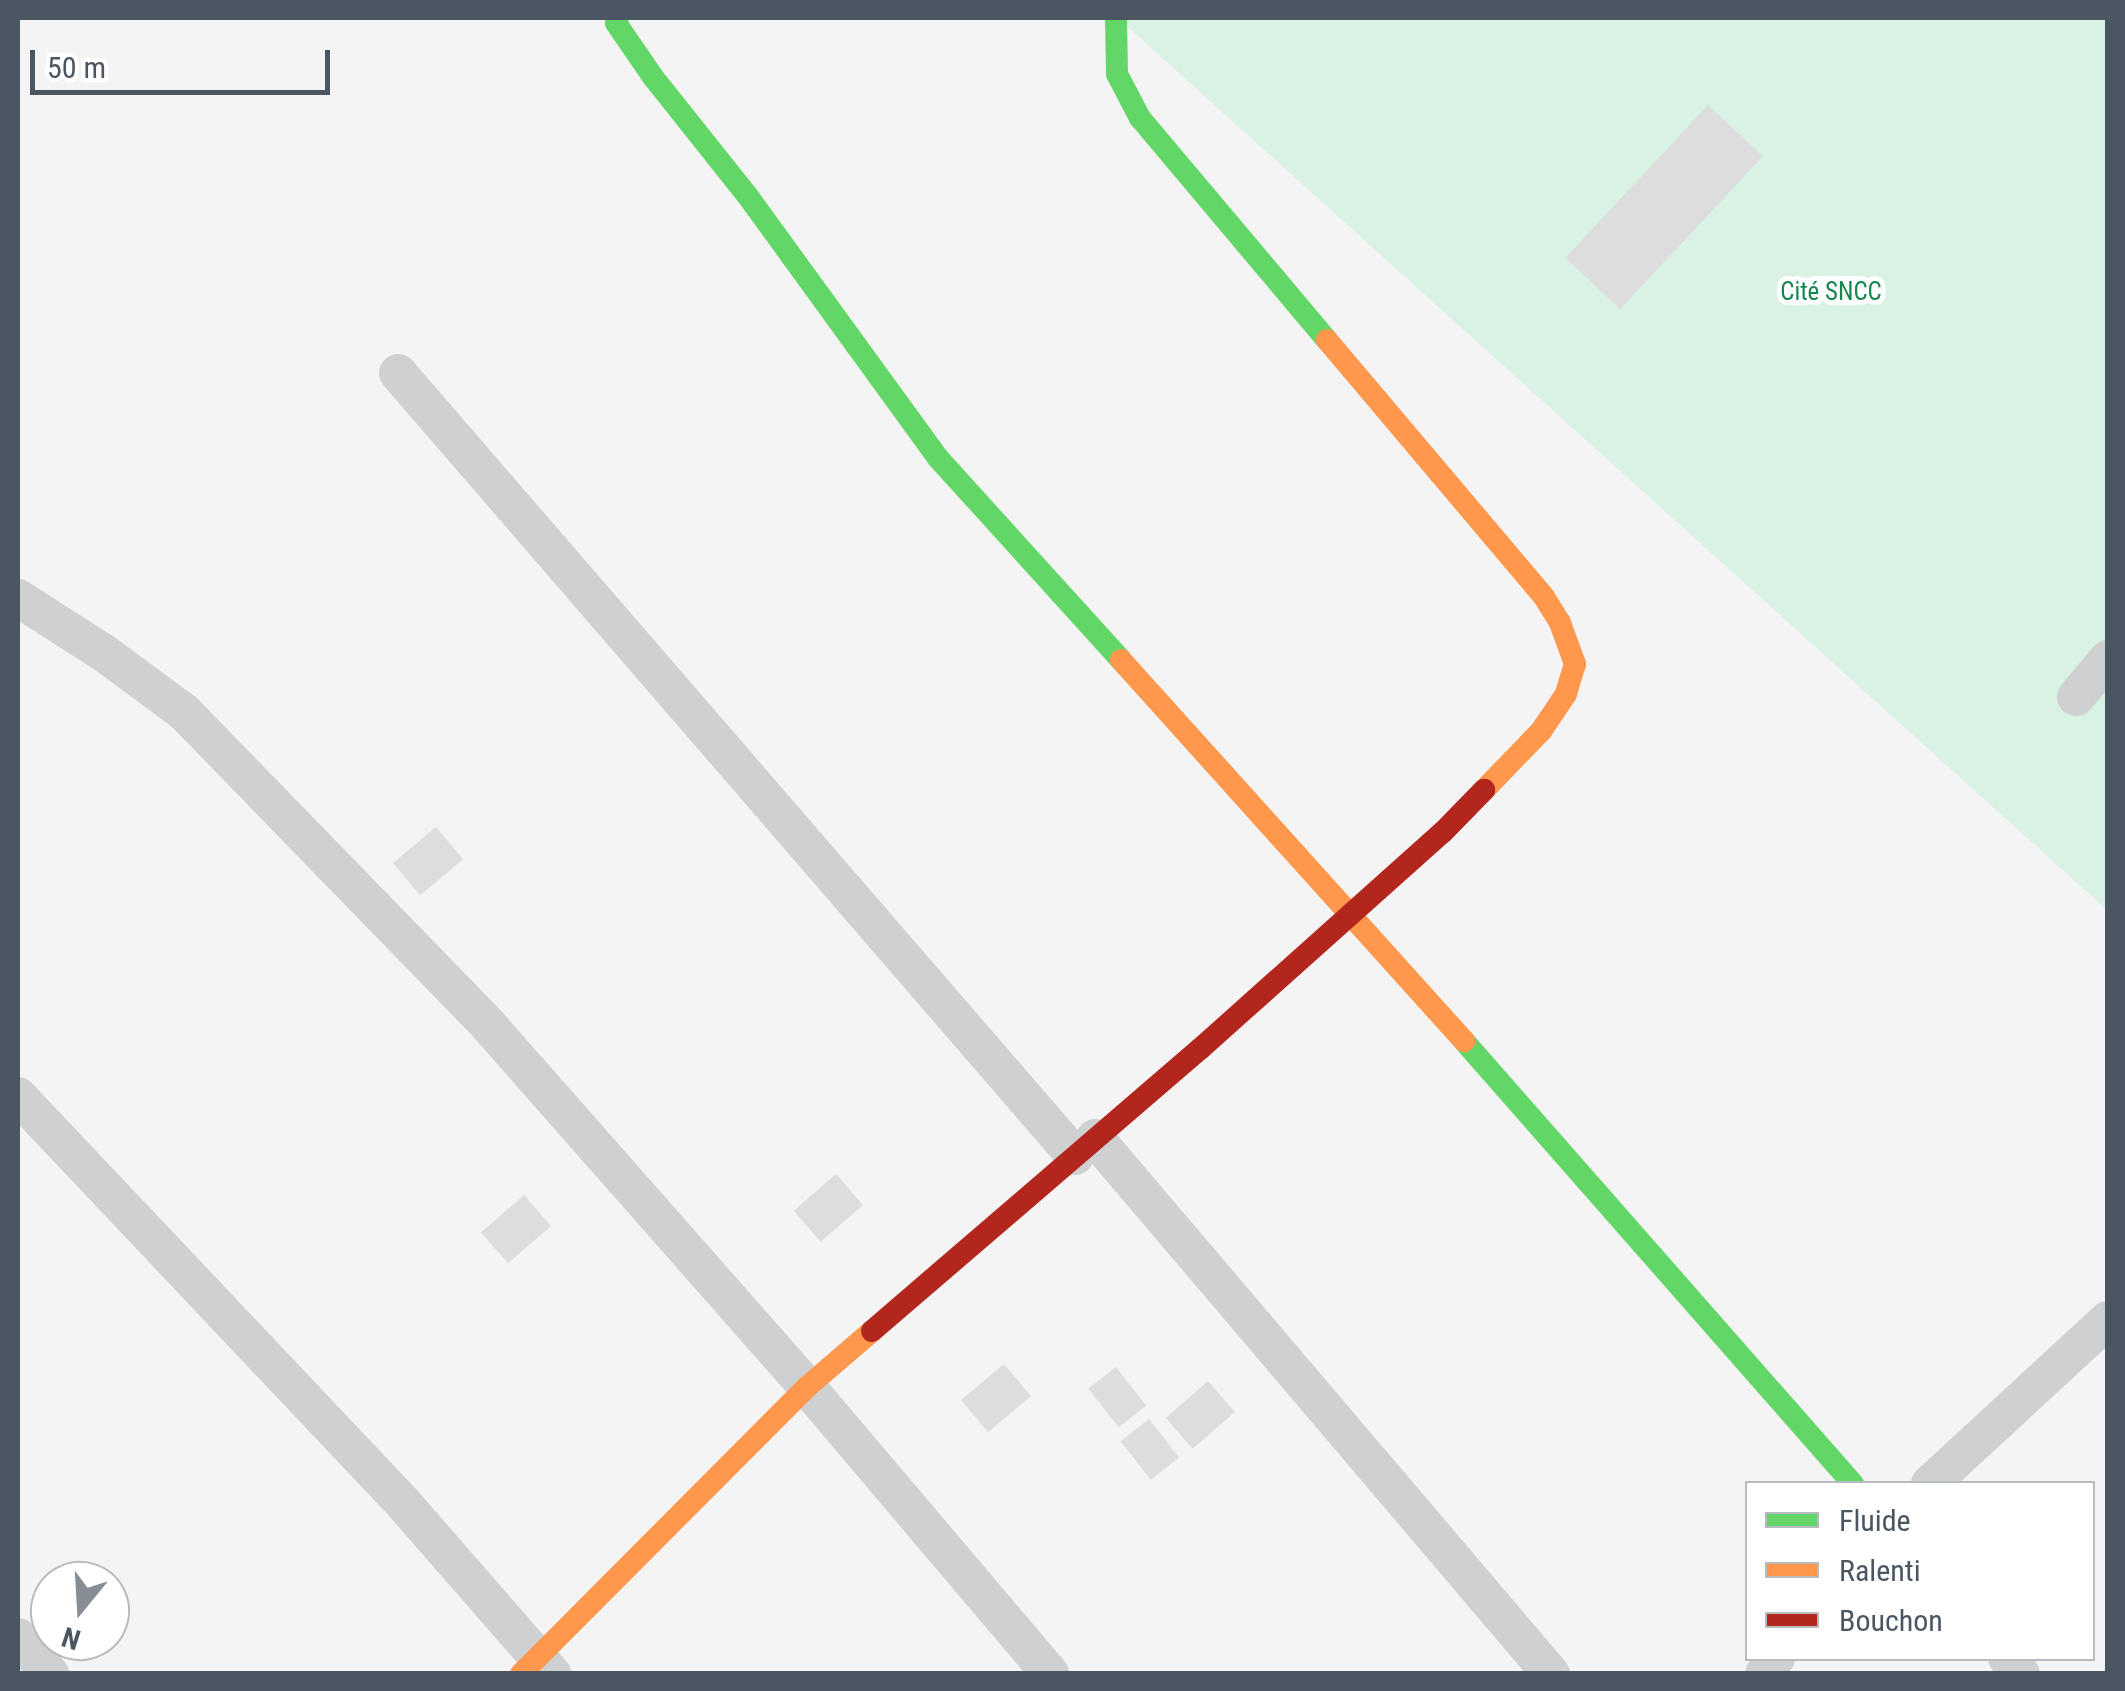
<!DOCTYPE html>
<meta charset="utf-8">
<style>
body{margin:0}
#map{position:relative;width:2125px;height:1691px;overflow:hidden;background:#f4f4f4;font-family:"Roboto Condensed",sans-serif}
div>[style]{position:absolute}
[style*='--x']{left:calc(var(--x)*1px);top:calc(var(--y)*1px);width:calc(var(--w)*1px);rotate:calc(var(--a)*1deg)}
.green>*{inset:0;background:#d9f2e3}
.building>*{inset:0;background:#ddddde;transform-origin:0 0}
.street>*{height:38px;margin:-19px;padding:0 19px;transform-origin:19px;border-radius:19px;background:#ced0d2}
.fast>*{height:22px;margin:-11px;padding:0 11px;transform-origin:11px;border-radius:11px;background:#63d668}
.slow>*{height:22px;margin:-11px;padding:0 11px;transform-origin:11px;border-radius:11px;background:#ff974d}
.jam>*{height:22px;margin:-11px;padding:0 11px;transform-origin:11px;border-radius:11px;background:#b3261e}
span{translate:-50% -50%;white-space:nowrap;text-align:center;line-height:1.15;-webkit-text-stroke:10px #fff;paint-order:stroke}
.park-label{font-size:25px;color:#17864f}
.frame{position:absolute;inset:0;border:20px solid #4a5661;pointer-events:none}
.legend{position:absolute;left:1745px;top:1481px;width:350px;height:180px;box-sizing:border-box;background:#fff;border:2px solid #b7bbc0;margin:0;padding:12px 18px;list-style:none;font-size:30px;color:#4a5661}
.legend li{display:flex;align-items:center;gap:20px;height:50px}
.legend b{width:50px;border:2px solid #b7bbc0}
.north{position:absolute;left:30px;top:1561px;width:100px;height:100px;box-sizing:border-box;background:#fff;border:2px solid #b7bbc0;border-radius:50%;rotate:198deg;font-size:28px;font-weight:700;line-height:40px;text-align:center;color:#4a5661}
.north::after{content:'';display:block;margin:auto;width:35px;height:45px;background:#868d94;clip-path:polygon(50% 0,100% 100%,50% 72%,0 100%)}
.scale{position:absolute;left:30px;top:50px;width:300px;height:45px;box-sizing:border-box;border:5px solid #4a5661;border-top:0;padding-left:12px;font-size:30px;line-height:35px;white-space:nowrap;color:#4a5661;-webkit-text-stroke:8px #fff;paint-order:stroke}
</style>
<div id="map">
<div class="green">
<i style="clip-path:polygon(1118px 18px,2107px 18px,2107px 910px)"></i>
</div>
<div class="building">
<i style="left:1708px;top:105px;width:75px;height:209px;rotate:43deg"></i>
<i style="left:436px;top:827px;width:42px;height:56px;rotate:50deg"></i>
<i style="left:836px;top:1174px;width:41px;height:56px;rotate:49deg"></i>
<i style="left:524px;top:1195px;width:41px;height:57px;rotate:49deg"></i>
<i style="left:1004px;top:1364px;width:42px;height:56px;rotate:50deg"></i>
<i style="left:1116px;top:1367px;width:49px;height:35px;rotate:52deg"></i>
<i style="left:1208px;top:1381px;width:41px;height:56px;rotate:49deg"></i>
<i style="left:1149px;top:1419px;width:49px;height:36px;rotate:52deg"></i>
</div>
<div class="street">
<i style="--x:398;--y:373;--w:1035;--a:49.15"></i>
<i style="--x:18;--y:598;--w:102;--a:32.6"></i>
<i style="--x:104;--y:653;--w:101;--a:36.5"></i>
<i style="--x:185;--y:713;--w:436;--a:45.8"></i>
<i style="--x:489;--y:1026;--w:481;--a:48.6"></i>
<i style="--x:807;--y:1387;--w:376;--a:49.7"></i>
<i style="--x:2076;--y:697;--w:50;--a:-49.9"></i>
<i style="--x:18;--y:1096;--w:560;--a:46.59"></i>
<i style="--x:403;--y:1503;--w:227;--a:48.9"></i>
<i style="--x:1095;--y:1138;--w:704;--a:49.61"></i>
<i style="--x:1930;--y:1484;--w:242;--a:-42.7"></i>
<i style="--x:18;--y:1637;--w:49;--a:49.1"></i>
<i style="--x:2007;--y:1658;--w:21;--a:49"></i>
<i style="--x:1764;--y:1674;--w:20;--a:-53"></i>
</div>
<div class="fast">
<i style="--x:618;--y:18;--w:5;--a:112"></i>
<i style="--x:616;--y:23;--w:65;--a:55.6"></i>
<i style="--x:653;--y:77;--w:151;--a:51.5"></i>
<i style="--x:747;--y:195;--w:325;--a:54"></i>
<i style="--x:938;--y:458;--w:273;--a:47.8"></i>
<i style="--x:1116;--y:18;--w:56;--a:89"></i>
<i style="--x:1117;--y:74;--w:50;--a:62.4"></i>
<i style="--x:1140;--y:118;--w:290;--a:49.9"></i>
<i style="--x:1464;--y:1041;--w:590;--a:48.71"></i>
</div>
<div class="slow">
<i style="--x:1327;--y:340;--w:336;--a:49.8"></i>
<i style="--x:1544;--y:597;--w:31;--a:58"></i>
<i style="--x:1560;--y:623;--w:44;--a:69.9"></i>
<i style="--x:1575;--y:664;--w:31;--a:107"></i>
<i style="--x:1566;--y:694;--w:45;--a:124"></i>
<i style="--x:1541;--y:731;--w:82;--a:134"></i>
<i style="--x:1121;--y:660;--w:513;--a:48"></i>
<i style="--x:521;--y:1674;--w:405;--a:-45.1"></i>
<i style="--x:807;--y:1387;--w:86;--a:-40.7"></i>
</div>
<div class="jam">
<i style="--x:872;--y:1331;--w:433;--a:-40.7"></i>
<i style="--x:1200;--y:1049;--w:326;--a:-41.8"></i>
<i style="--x:1443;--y:832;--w:59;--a:-45.7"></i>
</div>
<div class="park-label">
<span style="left:1831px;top:292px">Cité SNCC</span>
</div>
<div class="frame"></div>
<ul class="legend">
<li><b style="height:12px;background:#63d668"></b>Fluide</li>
<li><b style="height:12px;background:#ff974d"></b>Ralenti</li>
<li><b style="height:12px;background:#b3261e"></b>Bouchon</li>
</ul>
<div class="north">N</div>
<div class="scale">50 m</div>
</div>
